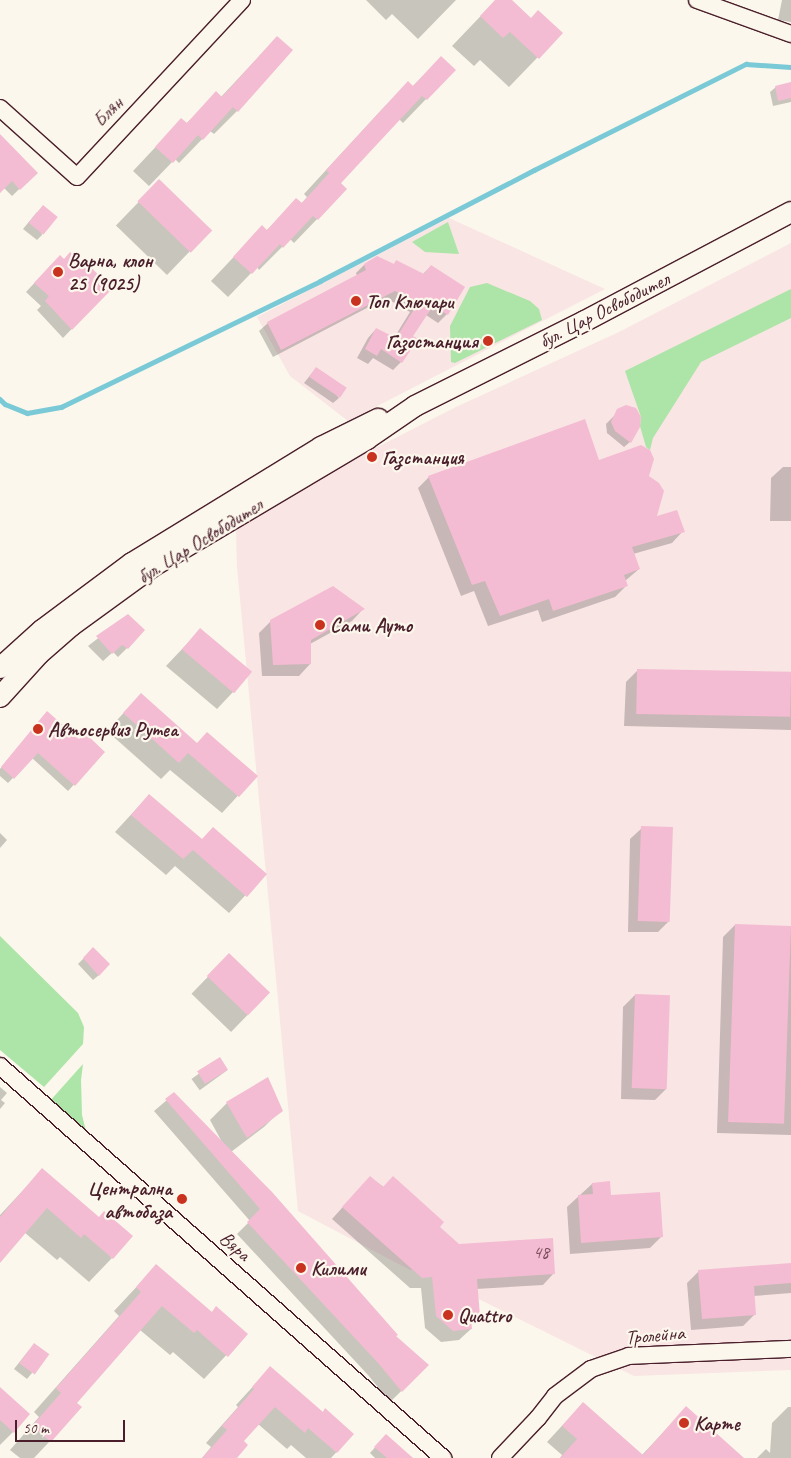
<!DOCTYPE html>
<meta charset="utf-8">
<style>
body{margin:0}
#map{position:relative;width:791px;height:1458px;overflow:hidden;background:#fbf7ec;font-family:Caveat,sans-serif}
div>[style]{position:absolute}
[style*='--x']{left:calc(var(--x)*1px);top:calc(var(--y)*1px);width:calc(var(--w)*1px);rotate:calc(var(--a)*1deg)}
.built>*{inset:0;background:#f9e5e4}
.green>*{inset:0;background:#ade4a7}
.shadow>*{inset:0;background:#0003;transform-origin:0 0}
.stream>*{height:4.5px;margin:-2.25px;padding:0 2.25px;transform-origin:2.25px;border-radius:2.25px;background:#7ac9d6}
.building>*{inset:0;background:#f4bcd2;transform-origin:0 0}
.roads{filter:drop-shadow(1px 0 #4a1f2b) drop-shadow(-1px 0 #4a1f2b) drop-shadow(0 1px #4a1f2b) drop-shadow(0 -1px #4a1f2b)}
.minor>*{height:16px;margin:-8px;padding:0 8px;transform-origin:8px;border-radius:8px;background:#fbf7ec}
.major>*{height:20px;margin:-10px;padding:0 10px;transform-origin:10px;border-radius:10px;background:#fbf7ec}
.dots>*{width:14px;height:14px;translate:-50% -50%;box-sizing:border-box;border:2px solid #fbf7ec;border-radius:50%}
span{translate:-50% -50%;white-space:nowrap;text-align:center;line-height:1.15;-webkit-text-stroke:4.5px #fbf7ec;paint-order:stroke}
.number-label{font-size:18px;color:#744655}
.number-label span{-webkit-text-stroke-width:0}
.street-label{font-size:20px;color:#4a1f2b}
.poi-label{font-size:20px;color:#4a1f2b;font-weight:700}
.left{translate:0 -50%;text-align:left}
.right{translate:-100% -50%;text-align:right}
.scale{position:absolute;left:15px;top:1420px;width:110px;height:22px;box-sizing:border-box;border:2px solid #4a1f2b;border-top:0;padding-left:6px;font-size:15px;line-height:18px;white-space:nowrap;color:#4a1f2b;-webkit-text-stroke:4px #fbf7ec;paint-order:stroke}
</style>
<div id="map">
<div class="built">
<i style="clip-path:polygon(449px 218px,605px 289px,348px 421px,290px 376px,257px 317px)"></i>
<i style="clip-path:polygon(791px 243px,791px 1370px,634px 1376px,418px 1269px,410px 1270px,298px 1211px,237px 567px,236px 530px,362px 455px,456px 407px,619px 332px)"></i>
</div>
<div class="green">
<i style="clip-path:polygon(448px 222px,459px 254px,425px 252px,412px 242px)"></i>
<i style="clip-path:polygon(487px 283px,530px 301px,539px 309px,542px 320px,455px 363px,451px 362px,450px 326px,470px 287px)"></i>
<i style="clip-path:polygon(791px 289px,791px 318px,701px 362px,653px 438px,650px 450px,646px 447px,640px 426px,641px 417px,625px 371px)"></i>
<i style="clip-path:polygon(0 936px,78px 1013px,84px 1027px,83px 1044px,44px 1087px,0 1050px)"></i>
<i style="clip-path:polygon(83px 1064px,81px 1080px,82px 1115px,88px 1139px,49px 1102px)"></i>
</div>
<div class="shadow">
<i style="clip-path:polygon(366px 0,456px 0,418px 39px,392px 14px,386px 20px)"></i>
<i style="clip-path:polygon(496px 0,510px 0,531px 19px,561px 33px,509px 87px,480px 60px,474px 66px,452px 46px)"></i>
<i style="clip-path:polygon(782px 0,791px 0,791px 22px,778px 20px)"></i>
<i style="clip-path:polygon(277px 37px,237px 111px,214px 134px,210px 131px,179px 163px,175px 159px,149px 186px,133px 171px,181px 120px,186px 124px,216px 93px,221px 97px)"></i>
<i style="clip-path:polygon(441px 58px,454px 70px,403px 123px,399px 119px,340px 184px,346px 189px,294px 243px,290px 239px,259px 270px,257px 267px,228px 297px,211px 281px,262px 227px,266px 231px,296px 200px,301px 204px,307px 197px,304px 194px,385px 106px,412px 87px)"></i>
<i style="clip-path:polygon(791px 84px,791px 102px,773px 106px,770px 92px,776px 87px)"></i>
<i style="clip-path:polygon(0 136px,36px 173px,12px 196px,4px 188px,0 191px)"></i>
<i style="left:159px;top:181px;width:71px;height:62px;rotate:44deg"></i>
<i style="clip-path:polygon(37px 212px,42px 235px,37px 240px,23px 229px)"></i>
<i style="clip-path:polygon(396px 262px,422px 275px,431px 266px,447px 314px,438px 323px,426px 315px,412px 337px,401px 362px,393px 370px,373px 358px,368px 364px,357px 358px,368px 338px,376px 329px,394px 338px,410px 312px,386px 298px,273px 357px,259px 331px,268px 323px,357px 276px,356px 273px,364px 265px,393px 265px)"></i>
<i style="clip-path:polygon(51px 265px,110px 289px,63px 338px,37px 310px,41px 306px,26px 292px)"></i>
<i style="clip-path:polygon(316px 368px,339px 398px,333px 403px,304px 383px)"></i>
<i style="clip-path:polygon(622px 408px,630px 442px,624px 447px,607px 433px,606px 424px)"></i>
<i style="clip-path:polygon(599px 461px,647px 477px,655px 518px,683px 531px,672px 543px,633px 554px,639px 569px,625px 581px,626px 586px,615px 597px,542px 622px,538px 610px,488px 626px,474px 591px,461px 596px,418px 488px,429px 477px)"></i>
<i style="clip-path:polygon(783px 467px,791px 467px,791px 521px,770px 521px,771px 478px)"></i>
<i style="clip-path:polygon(363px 609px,352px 621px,310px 644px,310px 664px,299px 676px,262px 676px,259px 633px,271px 621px)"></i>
<i style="clip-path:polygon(127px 616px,127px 648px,118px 657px,113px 652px,103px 661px,88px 646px)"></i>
<i style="clip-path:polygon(200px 630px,233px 692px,217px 709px,166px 666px)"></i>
<i style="clip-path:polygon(637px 671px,791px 674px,791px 730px,624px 726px,626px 682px)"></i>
<i style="clip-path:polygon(141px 694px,197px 744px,256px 776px,222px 813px,170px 770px,161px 779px,107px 731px)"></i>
<i style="clip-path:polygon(42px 718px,79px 741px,104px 752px,68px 791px,32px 758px,8px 783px,0 776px,0 769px)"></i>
<i style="clip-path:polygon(149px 795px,201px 840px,265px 874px,229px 913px,175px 866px,166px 875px,115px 832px)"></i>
<i style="clip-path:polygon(642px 828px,669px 921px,658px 932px,628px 932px,630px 839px)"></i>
<i style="clip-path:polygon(0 833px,7px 840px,0 848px)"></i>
<i style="clip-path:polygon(735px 925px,791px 927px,791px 1135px,717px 1133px,723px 937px)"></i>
<i style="clip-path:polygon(93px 949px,99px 975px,93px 980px,78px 964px)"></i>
<i style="left:229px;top:955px;width:55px;height:54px;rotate:44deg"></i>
<i style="clip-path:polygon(635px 995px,666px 1089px,655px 1100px,621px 1099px,623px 1007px)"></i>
<i style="left:219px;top:1059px;width:14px;height:34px;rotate:54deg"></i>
<i style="clip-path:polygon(0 1087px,7px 1093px,1px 1100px,5px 1103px,0 1109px)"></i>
<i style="clip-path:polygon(174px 1094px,222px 1142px,210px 1120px,227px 1103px,281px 1110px,264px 1127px,231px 1152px,395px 1336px,427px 1366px,390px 1402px,368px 1375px,237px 1234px,250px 1221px,154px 1111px)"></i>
<i style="clip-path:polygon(42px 1170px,112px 1258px,89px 1282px,60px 1257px,57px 1260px,24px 1232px,0 1261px,0 1215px)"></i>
<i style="clip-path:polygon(370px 1177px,438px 1227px,459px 1246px,554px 1273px,543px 1285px,476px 1289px,479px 1315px,470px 1324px,471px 1329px,459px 1340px,441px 1342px,425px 1328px,421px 1288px,410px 1288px,332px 1219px)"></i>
<i style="clip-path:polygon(592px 1184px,610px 1197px,662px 1236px,650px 1248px,570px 1254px,567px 1207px)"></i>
<i style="clip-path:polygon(791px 1265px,791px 1293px,753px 1296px,755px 1314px,743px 1326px,691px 1330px,687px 1283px,699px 1271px)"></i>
<i style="clip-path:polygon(156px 1266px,211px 1313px,216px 1308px,246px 1334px,204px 1379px,173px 1352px,170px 1355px,140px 1330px,75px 1403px,50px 1441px,34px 1458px,20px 1458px,10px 1450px,39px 1417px,34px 1412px,119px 1316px,114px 1311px)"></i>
<i style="clip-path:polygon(29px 1350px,32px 1373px,27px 1379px,14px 1369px)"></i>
<i style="clip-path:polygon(270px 1368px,322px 1413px,325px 1410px,353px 1434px,331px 1458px,306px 1458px,291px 1445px,287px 1449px,258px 1424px,242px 1442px,235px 1458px,202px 1458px,211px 1447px,206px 1443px,238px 1407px,236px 1405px)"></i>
<i style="clip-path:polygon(0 1389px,13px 1432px,0 1445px)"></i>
<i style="clip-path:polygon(583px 1403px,642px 1455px,686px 1408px,742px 1458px,560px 1458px,562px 1455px,547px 1442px)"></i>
<i style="clip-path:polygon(788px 1407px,791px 1407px,791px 1458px,757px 1458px,766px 1449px,770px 1453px,772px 1423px)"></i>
<i style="clip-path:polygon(386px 1435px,411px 1458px,375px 1458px,370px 1453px)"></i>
</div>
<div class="stream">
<i style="--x:0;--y:399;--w:7;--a:45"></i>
<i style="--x:5;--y:404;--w:24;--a:22"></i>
<i style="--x:27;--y:413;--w:35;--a:-10"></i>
<i style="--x:61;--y:407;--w:288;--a:-25.9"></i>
<i style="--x:320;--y:281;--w:241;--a:-27.4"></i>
<i style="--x:534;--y:170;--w:237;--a:-26.6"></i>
<i style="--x:746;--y:64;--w:45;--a:3.8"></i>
</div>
<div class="building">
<i style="clip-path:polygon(495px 0,512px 0,531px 18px,538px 10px,563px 33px,539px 59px,510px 32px,503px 38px,480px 16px)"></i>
<i style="clip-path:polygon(277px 36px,293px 50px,238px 112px,233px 107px,203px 140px,198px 135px,173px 163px,155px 147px,181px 118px,187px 123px,216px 91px,222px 97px)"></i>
<i style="clip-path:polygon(441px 56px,456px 70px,427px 100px,422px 96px,341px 183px,347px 189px,318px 220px,313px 216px,283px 248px,280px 244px,252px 274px,233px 257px,262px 225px,267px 230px,296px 198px,302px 203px,329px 173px,326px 170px,408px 81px,413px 86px)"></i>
<i style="clip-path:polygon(791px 82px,791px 98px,778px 101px,775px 86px)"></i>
<i style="clip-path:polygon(0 134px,38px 173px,20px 190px,12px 181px,0 193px)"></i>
<i style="left:159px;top:179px;width:74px;height:31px;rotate:44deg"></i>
<i style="left:43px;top:205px;width:19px;height:23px;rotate:39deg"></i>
<i style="clip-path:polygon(70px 252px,81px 261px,83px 259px,112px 289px,72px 330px,45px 301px,49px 296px,34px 283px,60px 255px,64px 259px)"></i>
<i style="clip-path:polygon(377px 256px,394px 264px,396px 260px,424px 274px,431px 265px,465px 287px,448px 315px,433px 306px,413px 336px,418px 339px,402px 363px,381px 349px,377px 356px,365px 349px,376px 328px,396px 338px,418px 303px,395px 291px,281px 350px,267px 322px,366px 270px,364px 264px)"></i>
<i style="left:316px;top:367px;width:37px;height:12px;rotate:34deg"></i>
<i style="clip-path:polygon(626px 405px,636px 408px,641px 417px,640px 427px,631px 443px,615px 431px,611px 422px,617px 409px)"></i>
<i style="clip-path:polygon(585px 419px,599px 460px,641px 445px,650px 450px,654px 459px,649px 476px,659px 483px,664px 491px,657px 516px,677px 510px,685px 532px,632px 547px,640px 569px,624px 575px,628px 586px,553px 611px,549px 599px,500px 616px,485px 581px,472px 585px,428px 476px)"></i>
<i style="clip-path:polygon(333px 586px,365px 609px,311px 640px,311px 664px,273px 665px,270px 620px)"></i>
<i style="clip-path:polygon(128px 614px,145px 630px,128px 649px,122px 645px,112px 654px,96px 636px)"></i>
<i style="left:200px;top:628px;width:68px;height:28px;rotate:40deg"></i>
<i style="left:637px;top:669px;width:154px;height:45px;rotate:1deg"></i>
<i style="clip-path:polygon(141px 693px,197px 743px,207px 732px,258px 776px,239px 797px,188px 753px,179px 763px,123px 713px)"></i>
<i style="clip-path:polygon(47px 711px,79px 739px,85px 733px,105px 752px,75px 786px,38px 753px,14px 779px,1px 767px)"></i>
<i style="clip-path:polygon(149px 794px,202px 839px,213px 827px,267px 874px,247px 897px,193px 850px,183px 859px,131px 815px)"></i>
<i style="left:641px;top:826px;width:32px;height:95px;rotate:2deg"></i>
<i style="left:735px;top:924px;width:56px;height:198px;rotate:2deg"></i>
<i style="clip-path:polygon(93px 947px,110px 964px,99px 976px,83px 958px)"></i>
<i style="left:229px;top:953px;width:57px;height:32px;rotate:44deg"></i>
<i style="left:635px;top:994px;width:35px;height:94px;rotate:2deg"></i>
<i style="left:220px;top:1057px;width:15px;height:27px;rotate:58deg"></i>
<i style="clip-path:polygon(268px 1077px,283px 1111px,247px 1138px,226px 1102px)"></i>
<i style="clip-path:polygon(174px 1092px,272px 1192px,398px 1335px,396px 1336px,429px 1365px,402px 1392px,379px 1364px,247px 1222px,260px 1209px,165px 1099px)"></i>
<i style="clip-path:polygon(42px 1168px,99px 1217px,104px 1211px,133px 1236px,113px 1259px,84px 1234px,81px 1238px,47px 1208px,0 1263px,0 1217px)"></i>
<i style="clip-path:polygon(370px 1176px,383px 1187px,393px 1176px,444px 1222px,440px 1227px,459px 1244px,553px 1238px,555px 1274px,477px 1279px,480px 1316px,471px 1317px,472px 1329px,453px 1331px,436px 1316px,432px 1277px,422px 1278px,342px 1207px)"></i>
<i style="clip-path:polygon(610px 1181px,611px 1195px,660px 1192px,663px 1237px,581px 1243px,578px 1195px,593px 1194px,592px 1183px)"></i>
<i style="clip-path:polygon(791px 1263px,791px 1283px,754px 1286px,756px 1315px,702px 1319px,698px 1270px)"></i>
<i style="clip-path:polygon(156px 1264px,212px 1312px,216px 1306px,248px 1334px,228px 1357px,197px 1330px,194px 1333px,162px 1306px,77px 1403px,82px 1407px,51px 1442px,32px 1426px,61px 1393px,56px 1388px,141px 1292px,136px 1287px)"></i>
<i style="left:34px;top:1343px;width:19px;height:25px;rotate:36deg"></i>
<i style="clip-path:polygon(270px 1366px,323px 1412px,325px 1408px,354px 1434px,337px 1453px,308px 1428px,305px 1433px,275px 1407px,244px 1441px,248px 1445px,237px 1458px,202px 1458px,227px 1430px,222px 1426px,254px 1389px,252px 1387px)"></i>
<i style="clip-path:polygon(0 1387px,30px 1414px,14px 1433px,0 1420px)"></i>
<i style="clip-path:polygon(583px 1402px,643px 1455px,686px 1406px,744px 1458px,560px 1458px,577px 1439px,562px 1426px)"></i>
<i style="clip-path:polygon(386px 1434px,413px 1458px,387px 1458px,374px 1447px)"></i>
</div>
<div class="roads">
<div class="minor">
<i style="--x:697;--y:0;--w:100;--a:19.9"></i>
<i style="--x:0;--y:108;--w:103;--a:41.9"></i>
<i style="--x:77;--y:177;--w:242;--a:-47"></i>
<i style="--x:0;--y:1066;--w:592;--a:41.5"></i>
<i style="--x:500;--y:1458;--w:55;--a:-46.5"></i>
<i style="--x:538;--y:1418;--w:28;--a:-52"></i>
<i style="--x:555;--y:1396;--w:45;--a:-36.9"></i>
<i style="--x:591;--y:1369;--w:40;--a:-18.9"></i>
<i style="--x:629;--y:1356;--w:162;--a:-2.5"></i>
</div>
<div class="major">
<i style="--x:0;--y:668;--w:57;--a:-42.1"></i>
<i style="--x:42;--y:630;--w:112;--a:-36.7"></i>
<i style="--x:132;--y:563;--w:222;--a:-31.5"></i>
<i style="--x:321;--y:447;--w:64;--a:-26.2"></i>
<i style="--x:0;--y:697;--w:58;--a:-47.8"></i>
<i style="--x:39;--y:654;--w:43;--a:-41.2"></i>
<i style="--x:71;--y:626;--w:104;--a:-36"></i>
<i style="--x:155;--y:565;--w:247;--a:-30.7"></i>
<i style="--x:367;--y:439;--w:58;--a:-34.5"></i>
<i style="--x:415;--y:406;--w:190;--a:-26.6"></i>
<i style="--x:585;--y:321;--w:233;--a:-27.9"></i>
</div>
</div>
<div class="dots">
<i style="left:58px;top:272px;background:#c8321e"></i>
<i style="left:356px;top:301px;background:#c8321e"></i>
<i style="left:488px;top:341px;background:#c8321e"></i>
<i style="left:372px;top:457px;background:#c8321e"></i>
<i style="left:320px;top:625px;background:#c8321e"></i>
<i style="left:38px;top:729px;background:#c8321e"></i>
<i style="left:182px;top:1199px;background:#c8321e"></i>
<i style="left:301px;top:1268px;background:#c8321e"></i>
<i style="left:448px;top:1315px;background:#c8321e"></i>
<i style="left:684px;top:1423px;background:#c8321e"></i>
</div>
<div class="number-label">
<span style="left:541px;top:1252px">48</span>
</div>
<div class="street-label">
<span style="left:108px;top:112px;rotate:-47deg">Блян</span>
<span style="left:604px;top:310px;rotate:-27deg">бул. Цар Освободител</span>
<span style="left:200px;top:541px;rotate:-32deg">бул. Цар Освободител</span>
<span style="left:235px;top:1246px;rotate:41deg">Вяра</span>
<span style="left:655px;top:1335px;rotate:-5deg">Тролейна</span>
</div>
<div class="poi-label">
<span class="left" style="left:68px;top:272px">Варна, клон<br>25 (9025)</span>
<span class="left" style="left:366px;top:301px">Топ Ключари</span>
<span class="right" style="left:478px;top:341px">Газoстанция</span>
<span class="left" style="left:382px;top:457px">Газстанция</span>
<span class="left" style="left:330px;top:625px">Сами Ауто</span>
<span class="left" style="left:48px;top:729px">Автосервиз Рутеа</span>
<span class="right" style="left:172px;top:1200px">Централна<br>автобаза</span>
<span class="left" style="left:311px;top:1268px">Килими</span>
<span class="left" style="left:458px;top:1315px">Quattro</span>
<span class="left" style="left:694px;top:1423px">Карте</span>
</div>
<div class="scale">50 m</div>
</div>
